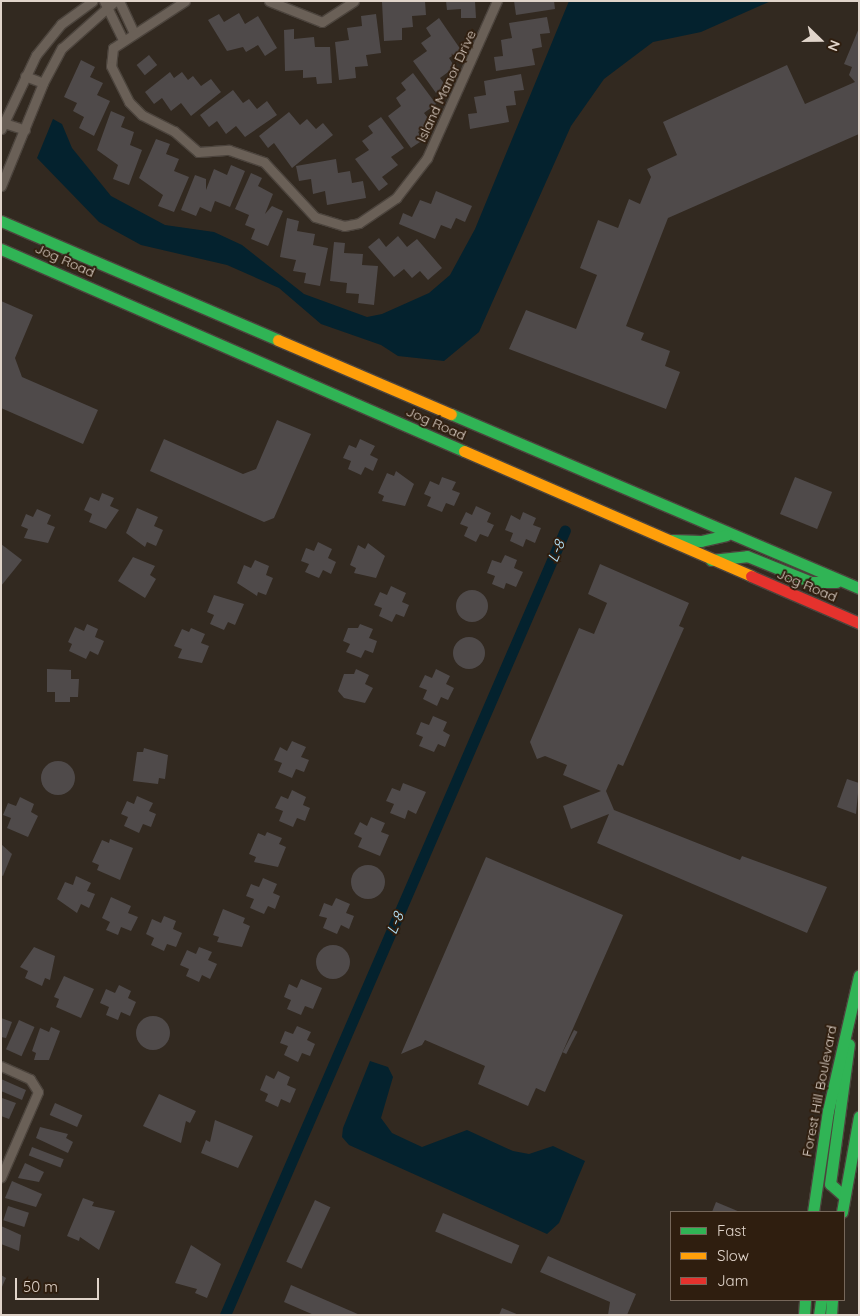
<!DOCTYPE html>
<style>
body{margin:0}
#map{position:relative;width:860px;height:1316px;overflow:hidden;background:#322920;font-family:Quicksand,sans-serif}
div>[style]{position:absolute}
[style*='--x']{left:calc(var(--x)*1px);top:calc(var(--y)*1px);width:calc(var(--w)*1px);rotate:calc(var(--a)*1deg)}
.water>*{inset:0;background:#04222e}
.canal>*{height:11px;margin:-5.5px;padding:0 5.5px;transform-origin:5.5px;border-radius:5.5px;background:#04222e}
.building>*{inset:0;background:#4f4a4a;transform-origin:0 0}
.round{border-radius:50%}
.roads{filter:drop-shadow(1px 0 #4c443d) drop-shadow(-1px 0 #4c443d) drop-shadow(0 1px #4c443d) drop-shadow(0 -1px #4c443d)}
.street>*{height:9px;margin:-4.5px;padding:0 4.5px;transform-origin:4.5px;border-radius:4.5px;background:#6a6057}
.fast>*{height:11px;margin:-5.5px;padding:0 5.5px;transform-origin:5.5px;border-radius:5.5px;background:#30b455}
.slow>*{height:11px;margin:-5.5px;padding:0 5.5px;transform-origin:5.5px;border-radius:5.5px;background:#ff9f0a}
.jam>*{height:11px;margin:-5.5px;padding:0 5.5px;transform-origin:5.5px;border-radius:5.5px;background:#e5322d}
span{translate:-50% -50%;white-space:nowrap;text-align:center;line-height:1.15;-webkit-text-stroke:4px #2f1e0f;paint-order:stroke}
.street-label{font-size:14px;color:#e0d4ca}
.water-label{font-size:15px;color:#b5e5fc;font-style:italic}
.frame{position:absolute;inset:0;border:2px solid #e0d4ca;pointer-events:none}
.legend{position:absolute;left:670px;top:1211px;width:175px;height:90px;box-sizing:border-box;background:#2f1e0f;border:1px solid #76675a;margin:0;padding:6px 9px;list-style:none;font-size:15px;color:#e0d4ca}
.legend li{display:flex;align-items:center;gap:10px;height:25px}
.legend b{width:25px;border:1px solid #76675a}
.north{position:absolute;left:795px;top:15px;width:50px;height:50px;-webkit-text-stroke:4px #2f1e0f;paint-order:stroke;rotate:112deg;font-size:14px;font-weight:700;line-height:20px;text-align:center;color:#e0d4ca}
.north::after{content:'';display:block;margin:auto;width:18px;height:22px;background:#e0d4ca;clip-path:polygon(50% 0,100% 100%,50% 72%,0 100%)}
.scale{position:absolute;left:15px;top:1278px;width:84px;height:22px;box-sizing:border-box;border:2px solid #e0d4ca;border-top:0;padding-left:6px;font-size:15px;line-height:18px;white-space:nowrap;color:#e0d4ca;-webkit-text-stroke:4px #2f1e0f;paint-order:stroke}
</style>
<div id="map">
<div class="water">
<i style="clip-path:polygon(569px 1px,771px 1px,701px 32px,653px 42px,604px 79px,571px 126px,479px 332px,444px 361px,398px 356px,381px 345px,321px 324px,279px 288px,227px 265px,141px 245px,99px 222px,37px 158px,53px 119px,62px 124px,72px 148px,111px 196px,165px 225px,214px 232px,242px 245px,304px 294px,367px 317px,382px 314px,429px 293px,450px 275px,475px 229px)"></i>
<i style="clip-path:polygon(370px 1061px,388px 1067px,393px 1077px,381px 1118px,392px 1133px,409px 1141px,422px 1147px,467px 1130px,513px 1151px,529px 1154px,553px 1146px,585px 1161px,559px 1223px,547px 1234px,349px 1145px,342px 1137px,343px 1128px)"></i>
</div>
<div class="canal">
<i style="--x:225;--y:1315;--w:855;--a:-66.58"></i>
</div>
<div class="building">
<i style="clip-path:polygon(425px 1px,426px 15px,412px 16px,413px 27px,402px 28px,402px 40px,384px 41px,382px 2px)"></i>
<i style="clip-path:polygon(446px 1px,475px 1px,476px 18px,461px 18px,461px 9px,447px 10px)"></i>
<i style="clip-path:polygon(514px 1px,554px 1px,555px 9px,516px 15px)"></i>
<i style="clip-path:polygon(239px 13px,245px 24px,258px 16px,277px 48px,265px 56px,258px 45px,246px 52px,243px 47px,227px 51px,208px 20px,219px 14px,224px 22px)"></i>
<i style="clip-path:polygon(376px 14px,381px 53px,366px 55px,368px 66px,355px 67px,356px 78px,339px 80px,335px 42px,349px 40px,347px 28px,362px 26px,361px 16px)"></i>
<i style="clip-path:polygon(547px 17px,550px 33px,540px 34px,542px 47px,532px 49px,535px 65px,496px 71px,494px 57px,503px 56px,501px 40px,512px 38px,509px 23px)"></i>
<i style="clip-path:polygon(439px 18px,461px 50px,449px 58px,455px 67px,440px 78px,446px 86px,436px 93px,413px 61px,427px 51px,421px 43px,431px 36px,426px 28px)"></i>
<i style="clip-path:polygon(859px 28px,859px 134px,668px 218px,626px 326px,644px 333px,641px 340px,670px 351px,665px 366px,680px 372px,666px 409px,509px 349px,526px 310px,576px 329px,597px 275px,580px 268px,598px 220px,618px 228px,629px 199px,640px 204px,651px 177px,647px 169px,677px 155px,663px 122px,787px 65px,805px 104px,855px 82px,849px 75px,852px 67px,844px 64px)"></i>
<i style="clip-path:polygon(294px 29px,294px 39px,314px 37px,315px 47px,330px 47px,332px 83px,317px 84px,316px 77px,303px 78px,303px 70px,285px 71px,284px 30px)"></i>
<i style="left:149px;top:55px;width:13px;height:16px;rotate:51deg"></i>
<i style="clip-path:polygon(81px 60px,95px 67px,90px 77px,103px 83px,97px 95px,110px 101px,94px 136px,79px 128px,84px 117px,73px 111px,77px 103px,64px 97px)"></i>
<i style="clip-path:polygon(170px 72px,174px 78px,182px 72px,188px 80px,193px 76px,201px 86px,211px 79px,221px 92px,191px 116px,181px 103px,171px 111px,162px 98px,154px 104px,145px 92px)"></i>
<i style="clip-path:polygon(413px 73px,436px 104px,424px 113px,431px 122px,418px 132px,423px 140px,411px 148px,388px 116px,401px 106px,396px 98px,406px 90px,401px 83px)"></i>
<i style="clip-path:polygon(521px 74px,524px 90px,514px 91px,516px 105px,506px 106px,509px 122px,470px 129px,468px 114px,477px 113px,474px 97px,486px 95px,484px 81px)"></i>
<i style="clip-path:polygon(233px 90px,243px 103px,249px 99px,257px 109px,267px 101px,277px 115px,245px 137px,236px 126px,226px 134px,217px 121px,209px 127px,200px 115px)"></i>
<i style="clip-path:polygon(111px 111px,125px 117px,121px 127px,134px 132px,130px 145px,142px 150px,129px 185px,113px 179px,118px 165px,97px 150px)"></i>
<i style="clip-path:polygon(289px 112px,300px 125px,307px 119px,316px 129px,323px 123px,333px 135px,292px 168px,274px 143px,268px 148px,259px 136px)"></i>
<i style="clip-path:polygon(381px 117px,404px 148px,391px 157px,398px 165px,382px 177px,388px 184px,379px 191px,355px 159px,369px 150px,362px 141px,373px 133px,368px 126px)"></i>
<i style="clip-path:polygon(156px 139px,170px 144px,166px 154px,179px 159px,174px 171px,189px 177px,174px 212px,158px 206px,163px 195px,139px 178px)"></i>
<i style="clip-path:polygon(336px 159px,338px 173px,350px 171px,352px 183px,363px 181px,366px 198px,327px 205px,325px 191px,313px 194px,311px 179px,299px 181px,296px 166px)"></i>
<i style="clip-path:polygon(231px 165px,245px 171px,230px 207px,215px 201px,211px 212px,200px 207px,196px 216px,181px 210px,195px 175px,206px 179px,206px 190px,214px 169px,227px 175px)"></i>
<i style="clip-path:polygon(251px 173px,262px 178px,258px 186px,273px 194px,265px 214px,272px 206px,283px 211px,268px 246px,251px 239px,255px 229px,245px 225px,249px 215px,235px 209px)"></i>
<i style="clip-path:polygon(436px 191px,472px 206px,465px 222px,456px 218px,451px 229px,441px 225px,435px 239px,399px 224px,403px 213px,412px 217px,420px 200px,431px 204px)"></i>
<i style="clip-path:polygon(287px 218px,299px 221px,297px 231px,315px 234px,313px 245px,328px 248px,320px 286px,304px 283px,306px 273px,293px 271px,296px 260px,280px 257px)"></i>
<i style="clip-path:polygon(398px 236px,407px 247px,417px 239px,442px 268px,428px 280px,420px 271px,412px 278px,404px 269px,394px 277px,368px 247px,379px 238px,386px 247px)"></i>
<i style="clip-path:polygon(334px 242px,345px 243px,344px 253px,363px 254px,362px 265px,378px 266px,374px 305px,358px 303px,359px 294px,346px 293px,347px 283px,330px 281px)"></i>
<i style="clip-path:polygon(1px 301px,33px 315px,15px 358px,22px 377px,98px 410px,83px 444px,1px 408px)"></i>
<i style="clip-path:polygon(277px 420px,311px 434px,274px 518px,264px 522px,150px 471px,164px 439px,243px 474px,256px 469px)"></i>
<i style="clip-path:polygon(360px 439px,375px 446px,370px 455px,378px 459px,373px 471px,365px 467px,361px 475px,348px 469px,351px 461px,343px 458px,349px 445px,356px 448px)"></i>
<i style="clip-path:polygon(396px 471px,414px 484px,405px 506px,382px 501px,384px 496px,378px 493px,387px 473px,394px 476px)"></i>
<i style="clip-path:polygon(442px 477px,456px 482px,452px 490px,460px 493px,454px 506px,446px 503px,442px 512px,427px 506px,431px 497px,424px 494px,430px 481px,439px 485px)"></i>
<i style="left:795px;top:477px;width:40px;height:40px;rotate:22deg"></i>
<i style="clip-path:polygon(102px 493px,114px 498px,110px 506px,119px 510px,106px 529px,89px 522px,92px 514px,84px 510px,90px 497px,99px 501px)"></i>
<i style="clip-path:polygon(476px 506px,491px 513px,487px 522px,494px 525px,488px 537px,480px 534px,476px 542px,464px 536px,468px 527px,460px 524px,466px 512px,472px 515px)"></i>
<i style="clip-path:polygon(137px 508px,158px 517px,154px 526px,163px 530px,156px 546px,147px 542px,145px 547px,126px 533px)"></i>
<i style="clip-path:polygon(37px 509px,51px 515px,47px 524px,55px 527px,48px 543px,24px 538px,28px 529px,21px 526px,26px 514px,33px 517px)"></i>
<i style="clip-path:polygon(523px 512px,536px 518px,533px 525px,541px 528px,535px 543px,526px 539px,523px 547px,510px 541px,513px 533px,505px 530px,511px 515px,520px 520px)"></i>
<i style="clip-path:polygon(318px 542px,332px 549px,328px 558px,336px 562px,331px 574px,323px 570px,319px 578px,305px 572px,309px 564px,301px 561px,306px 548px,314px 551px)"></i>
<i style="clip-path:polygon(368px 543px,385px 556px,376px 578px,354px 573px,356px 568px,350px 565px,358px 545px,365px 549px)"></i>
<i style="clip-path:polygon(1px 544px,22px 560px,1px 586px)"></i>
<i style="clip-path:polygon(505px 555px,517px 560px,514px 568px,523px 572px,516px 587px,506px 583px,504px 589px,492px 584px,495px 576px,487px 573px,492px 560px,501px 563px)"></i>
<i style="clip-path:polygon(133px 557px,155px 566px,150px 575px,156px 579px,145px 598px,118px 581px)"></i>
<i style="clip-path:polygon(255px 560px,269px 566px,266px 575px,273px 578px,266px 595px,258px 592px,257px 596px,237px 583px,244px 565px,251px 568px)"></i>
<i style="clip-path:polygon(600px 564px,689px 603px,679px 626px,684px 628px,623px 766px,618px 764px,606px 791px,614px 810px,740px 860px,742px 856px,827px 887px,807px 933px,597px 843px,609px 814px,571px 829px,563px 806px,601px 791px,563px 775px,567px 765px,545px 756px,537px 759px,530px 742px,579px 628px,594px 634px,607px 603px,588px 594px)"></i>
<i style="clip-path:polygon(391px 586px,406px 593px,402px 602px,409px 605px,404px 617px,396px 614px,392px 622px,379px 616px,382px 608px,374px 605px,380px 592px,387px 595px)"></i>
<i class="round" style="left:456px;top:590px;width:32px;height:32px"></i>
<i style="clip-path:polygon(214px 595px,244px 604px,235px 625px,228px 622px,224px 630px,210px 624px,214px 615px,207px 612px)"></i>
<i style="clip-path:polygon(87px 624px,98px 629px,95px 637px,104px 641px,98px 655px,90px 651px,86px 659px,69px 651px,72px 644px,68px 642px,75px 627px,84px 631px)"></i>
<i style="clip-path:polygon(360px 624px,373px 629px,369px 638px,377px 641px,373px 653px,365px 650px,361px 658px,346px 652px,350px 644px,343px 641px,348px 628px,358px 628px)"></i>
<i style="clip-path:polygon(191px 628px,205px 634px,201px 643px,209px 646px,202px 663px,178px 658px,182px 649px,174px 646px,182px 629px,189px 632px)"></i>
<i class="round" style="left:453px;top:637px;width:32px;height:32px"></i>
<i style="clip-path:polygon(47px 669px,71px 670px,71px 679px,79px 679px,78px 697px,70px 697px,70px 702px,55px 702px,55px 692px,47px 692px)"></i>
<i style="clip-path:polygon(356px 669px,369px 675px,365px 684px,373px 688px,365px 703px,344px 698px,338px 691px,344px 674px,354px 674px)"></i>
<i style="clip-path:polygon(436px 669px,450px 676px,446px 684px,454px 688px,448px 700px,441px 697px,437px 706px,423px 699px,427px 690px,419px 687px,425px 675px,432px 678px)"></i>
<i style="clip-path:polygon(433px 716px,447px 722px,443px 731px,450px 735px,445px 747px,438px 744px,434px 752px,419px 746px,423px 737px,416px 734px,421px 722px,429px 725px)"></i>
<i style="clip-path:polygon(292px 741px,306px 747px,301px 757px,309px 760px,304px 772px,296px 769px,292px 778px,278px 772px,282px 763px,274px 760px,280px 747px,287px 751px)"></i>
<i style="clip-path:polygon(144px 748px,168px 755px,165px 779px,159px 778px,158px 784px,133px 781px,137px 752px,143px 752px)"></i>
<i class="round" style="left:41px;top:761px;width:34px;height:34px"></i>
<i style="clip-path:polygon(847px 779px,859px 783px,856px 814px,837px 807px)"></i>
<i style="clip-path:polygon(403px 783px,426px 792px,416px 814px,408px 810px,405px 819px,390px 813px,394px 804px,386px 801px,392px 788px,400px 791px)"></i>
<i style="clip-path:polygon(292px 790px,306px 797px,303px 805px,310px 808px,305px 821px,297px 818px,293px 827px,279px 821px,283px 811px,275px 808px,281px 796px,288px 799px)"></i>
<i style="clip-path:polygon(137px 796px,153px 803px,149px 811px,156px 814px,151px 827px,143px 824px,139px 833px,124px 826px,128px 817px,121px 814px,127px 801px,134px 804px)"></i>
<i style="clip-path:polygon(20px 797px,34px 804px,31px 812px,38px 816px,28px 837px,7px 828px,11px 818px,3px 815px,8px 803px,16px 806px)"></i>
<i style="clip-path:polygon(371px 817px,385px 823px,381px 832px,389px 835px,380px 856px,358px 847px,362px 838px,354px 834px,360px 822px,367px 826px)"></i>
<i style="clip-path:polygon(267px 832px,282px 838px,279px 844px,286px 847px,278px 867px,254px 862px,256px 857px,249px 854px,258px 833px,265px 836px)"></i>
<i style="clip-path:polygon(110px 839px,133px 848px,120px 880px,97px 870px,99px 865px,92px 862px,102px 840px,109px 843px)"></i>
<i style="clip-path:polygon(1px 844px,12px 854px,3px 876px,1px 875px)"></i>
<i style="clip-path:polygon(486px 857px,623px 915px,545px 1092px,536px 1088px,528px 1106px,478px 1084px,485px 1066px,425px 1040px,422px 1045px,401px 1054px)"></i>
<i class="round" style="left:351px;top:865px;width:34px;height:34px"></i>
<i style="clip-path:polygon(76px 876px,91px 883px,87px 891px,95px 894px,89px 908px,81px 904px,77px 913px,57px 899px,65px 882px,73px 885px)"></i>
<i style="clip-path:polygon(263px 878px,277px 884px,273px 893px,280px 896px,275px 909px,268px 906px,264px 914px,250px 908px,254px 899px,246px 896px,251px 884px,259px 887px)"></i>
<i style="clip-path:polygon(111px 897px,131px 906px,128px 913px,138px 917px,131px 931px,121px 927px,118px 935px,106px 930px,110px 922px,102px 918px)"></i>
<i style="clip-path:polygon(336px 898px,350px 904px,346px 913px,354px 916px,349px 929px,341px 925px,337px 934px,323px 928px,327px 918px,319px 916px,324px 903px,332px 906px)"></i>
<i style="clip-path:polygon(223px 909px,245px 918px,243px 923px,250px 926px,242px 947px,217px 942px,219px 937px,213px 935px)"></i>
<i style="clip-path:polygon(164px 916px,176px 921px,173px 929px,182px 933px,176px 947px,167px 944px,164px 951px,151px 945px,154px 938px,146px 934px,152px 919px,161px 923px)"></i>
<i class="round" style="left:316px;top:945px;width:34px;height:34px"></i>
<i style="clip-path:polygon(34px 947px,55px 956px,50px 980px,45px 978px,42px 986px,25px 978px,28px 971px,20px 967px)"></i>
<i style="clip-path:polygon(199px 947px,212px 952px,208px 960px,217px 964px,210px 979px,202px 975px,199px 982px,186px 976px,189px 969px,180px 965px,187px 950px,196px 954px)"></i>
<i style="clip-path:polygon(64px 976px,94px 989px,81px 1018px,56px 1007px,59px 999px,54px 997px)"></i>
<i style="clip-path:polygon(301px 979px,322px 988px,313px 1009px,305px 1006px,301px 1015px,287px 1009px,291px 1000px,284px 997px,289px 984px,297px 988px)"></i>
<i style="clip-path:polygon(119px 985px,131px 991px,128px 998px,136px 1002px,130px 1016px,121px 1012px,118px 1020px,106px 1015px,109px 1007px,100px 1003px,106px 989px,115px 993px)"></i>
<i class="round" style="left:136px;top:1016px;width:34px;height:34px"></i>
<i style="clip-path:polygon(1px 1018px,12px 1022px,6px 1038px,1px 1037px)"></i>
<i style="left:19px;top:1020px;width:17px;height:32px;rotate:24deg"></i>
<i style="clip-path:polygon(297px 1026px,311px 1032px,307px 1040px,315px 1044px,310px 1056px,302px 1053px,298px 1062px,284px 1055px,288px 1046px,280px 1043px,285px 1031px,293px 1034px)"></i>
<i style="clip-path:polygon(51px 1027px,60px 1031px,49px 1060px,34px 1060px,36px 1053px,32px 1051px,40px 1028px,49px 1032px)"></i>
<i style="left:574px;top:1030px;width:4px;height:25px;rotate:27deg"></i>
<i style="clip-path:polygon(278px 1071px,290px 1077px,287px 1085px,296px 1089px,290px 1103px,281px 1099px,278px 1107px,265px 1101px,268px 1094px,260px 1090px,266px 1075px,274px 1079px)"></i>
<i style="clip-path:polygon(1px 1079px,26px 1090px,22px 1100px,1px 1091px)"></i>
<i style="clip-path:polygon(159px 1094px,196px 1111px,190px 1123px,186px 1121px,181px 1143px,143px 1126px)"></i>
<i style="clip-path:polygon(2px 1098px,16px 1103px,9px 1119px,1px 1116px)"></i>
<i style="left:55px;top:1103px;width:30px;height:13px;rotate:24deg"></i>
<i style="clip-path:polygon(215px 1120px,253px 1136px,238px 1168px,201px 1153px,206px 1140px,210px 1142px)"></i>
<i style="clip-path:polygon(40px 1127px,68px 1134px,66px 1138px,73px 1142px,68px 1153px,36px 1138px)"></i>
<i style="left:32px;top:1147px;width:34px;height:9px;rotate:21deg"></i>
<i style="clip-path:polygon(25px 1163px,44px 1172px,39px 1182px,18px 1178px)"></i>
<i style="clip-path:polygon(12px 1181px,42px 1194px,36px 1207px,5px 1198px)"></i>
<i style="clip-path:polygon(83px 1198px,94px 1202px,92px 1206px,115px 1211px,99px 1250px,80px 1237px,79px 1241px,67px 1236px)"></i>
<i style="left:315px;top:1200px;width:17px;height:68px;rotate:25deg"></i>
<i style="clip-path:polygon(716px 1202px,740px 1212px,712px 1212px)"></i>
<i style="left:8px;top:1206px;width:22px;height:15px;rotate:18deg"></i>
<i style="left:443px;top:1213px;width:83px;height:20px;rotate:23deg"></i>
<i style="clip-path:polygon(1px 1226px,21px 1235px,19px 1251px,1px 1244px)"></i>
<i style="clip-path:polygon(191px 1245px,221px 1264px,207px 1298px,195px 1293px,197px 1289px,175px 1283px)"></i>
<i style="clip-path:polygon(548px 1256px,636px 1294px,627px 1315px,608px 1315px,610px 1302px,540px 1272px)"></i>
<i style="clip-path:polygon(1px 1275px,6px 1278px,1px 1289px)"></i>
<i style="clip-path:polygon(291px 1285px,360px 1315px,314px 1315px,284px 1302px)"></i>
<i style="clip-path:polygon(502px 1308px,519px 1315px,499px 1315px)"></i>
</div>
<div class="roads">
<div class="street">
<i style="--x:104;--y:1;--w:43;--a:64"></i>
<i style="--x:119;--y:1;--w:35;--a:65"></i>
<i style="--x:185;--y:1;--w:86;--a:146.9"></i>
<i style="--x:113;--y:48;--w:18;--a:96"></i>
<i style="--x:111;--y:66;--w:40;--a:63.4"></i>
<i style="--x:129;--y:102;--w:18;--a:45"></i>
<i style="--x:142;--y:115;--w:36;--a:27"></i>
<i style="--x:174;--y:131;--w:32;--a:41"></i>
<i style="--x:198;--y:152;--w:31;--a:-4"></i>
<i style="--x:229;--y:150;--w:37;--a:19"></i>
<i style="--x:264;--y:162;--w:75;--a:47.2"></i>
<i style="--x:315;--y:217;--w:30;--a:17"></i>
<i style="--x:344;--y:226;--w:15;--a:-11"></i>
<i style="--x:359;--y:223;--w:45;--a:-34"></i>
<i style="--x:396;--y:198;--w:51;--a:-52.2"></i>
<i style="--x:427;--y:158;--w:172;--a:-66"></i>
<i style="--x:269;--y:1;--w:57;--a:21.6"></i>
<i style="--x:322;--y:22;--w:38;--a:-33"></i>
<i style="--x:25;--y:76;--w:19;--a:21"></i>
<i style="--x:4;--y:123;--w:22;--a:18"></i>
<i style="--x:1;--y:129;--w:82;--a:-64.7"></i>
<i style="--x:36;--y:55;--w:40;--a:-51"></i>
<i style="--x:61;--y:24;--w:39;--a:-36"></i>
<i style="--x:1;--y:186;--w:111;--a:-67.8"></i>
<i style="--x:43;--y:83;--w:40;--a:-62"></i>
<i style="--x:62;--y:48;--w:71;--a:-41.6"></i>
<i style="--x:1;--y:1066;--w:32;--a:24"></i>
<i style="--x:30;--y:1079;--w:15;--a:58"></i>
<i style="--x:38;--y:1092;--w:93;--a:113.5"></i>
</div>
<div class="fast">
<i style="--x:1;--y:221;--w:301;--a:23.2"></i>
<i style="--x:1;--y:249;--w:505;--a:23.57"></i>
<i style="--x:451;--y:414;--w:444;--a:23.1"></i>
<i style="--x:672;--y:540;--w:29;--a:2"></i>
<i style="--x:701;--y:541;--w:26;--a:-13"></i>
<i style="--x:711;--y:560;--w:36;--a:-6"></i>
<i style="--x:747;--y:556;--w:69;--a:22.1"></i>
<i style="--x:811;--y:582;--w:25;--a:0"></i>
<i style="--x:844;--y:1196;--w:18;--a:-139"></i>
<i style="--x:830;--y:1184;--w:141;--a:-82.3"></i>
<i style="--x:813;--y:1212;--w:102;--a:-81.6"></i>
<i style="--x:828;--y:1111;--w:139;--a:-77.1"></i>
<i style="--x:842;--y:1212;--w:97;--a:-79.9"></i>
<i style="--x:804;--y:1315;--w:15;--a:-86"></i>
<i style="--x:819;--y:1315;--w:15;--a:-82"></i>
<i style="--x:831;--y:1315;--w:15;--a:-86"></i>
</div>
<div class="slow">
<i style="--x:278;--y:340;--w:188;--a:23.2"></i>
<i style="--x:464;--y:451;--w:313;--a:23.5"></i>
</div>
<div class="jam">
<i style="--x:751;--y:576;--w:118;--a:23.5"></i>
</div>
</div>
<div class="street-label">
<span style="left:446px;top:86px;rotate:-65deg">Island Manor Drive</span>
<span style="left:65px;top:260px;rotate:24deg">Jog Road</span>
<span style="left:436px;top:423px;rotate:24deg">Jog Road</span>
<span style="left:807px;top:585px;rotate:23deg">Jog Road</span>
<span style="left:819px;top:1091px;rotate:-79deg">Forest Hill Boulevard</span>
</div>
<div class="water-label">
<span style="left:556px;top:551px;rotate:-67deg">L-8</span>
<span style="left:395px;top:923px;rotate:-67deg">L-8</span>
</div>
<div class="frame"></div>
<ul class="legend">
<li><b style="height:6px;background:#30b455"></b>Fast</li>
<li><b style="height:6px;background:#ff9f0a"></b>Slow</li>
<li><b style="height:6px;background:#e5322d"></b>Jam</li>
</ul>
<div class="north">N</div>
<div class="scale">50 m</div>
</div>
